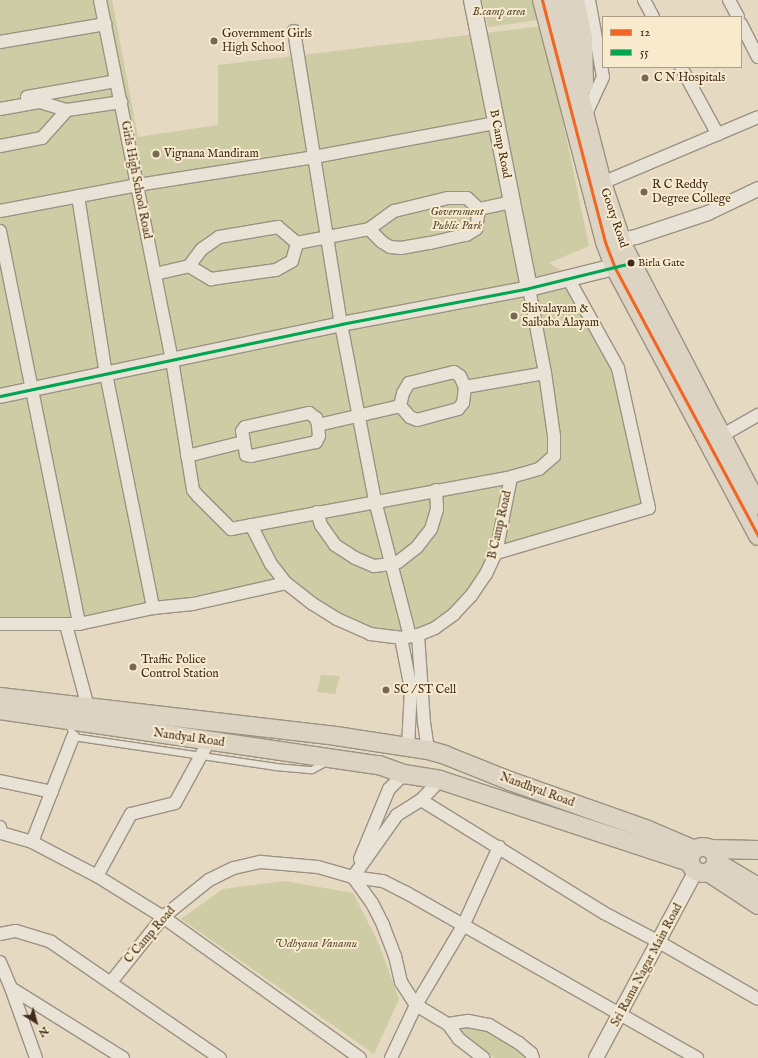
<!DOCTYPE html>
<style>
body{margin:0}
#map{position:relative;width:758px;height:1058px;overflow:hidden;background:#e5d9c1;font-family:"IM FELL English",serif}
div>[style]{position:absolute}
[style*='--x']{left:calc(var(--x)*1px);top:calc(var(--y)*1px);width:calc(var(--w)*1px);rotate:calc(var(--a)*1deg)}
.green>*{inset:0;background:#cdcca4}
.roads{filter:drop-shadow(1px 0 #9b9283) drop-shadow(-1px 0 #9b9283) drop-shadow(0 1px #9b9283) drop-shadow(0 -1px #9b9283)}
.service>*{height:6px;margin:-3px;padding:0 3px;transform-origin:3px;border-radius:3px;background:#e9e3d7}
.minor>*{height:12px;margin:-6px;padding:0 6px;transform-origin:6px;border-radius:6px;background:#e9e3d7}
.tertiary>*{height:14px;margin:-7px;padding:0 7px;transform-origin:7px;border-radius:7px;background:#e9e3d7}
.secondary>*{height:16px;margin:-8px;padding:0 8px;transform-origin:8px;border-radius:8px;background:#e9e3d7}
.primary>*{height:18px;margin:-9px;padding:0 9px;transform-origin:9px;border-radius:9px;background:#dcd3c2}
.primary>.ring{margin:-9px;padding:0;box-sizing:content-box;background:none;border:18px solid #dcd3c2;border-radius:50%}
.bus-1>*{height:3px;margin:-1.5px;padding:0 1.5px;transform-origin:1.5px;border-radius:1.5px;background:#f26522}
.bus-2>*{height:3px;margin:-1.5px;padding:0 1.5px;transform-origin:1.5px;border-radius:1.5px;background:#00a651}
.dots>*{width:11px;height:11px;translate:-50% -50%;box-sizing:border-box;border:2px solid #f8eacd;border-radius:50%}
span{translate:-50% -50%;white-space:nowrap;text-align:center;line-height:1.15;-webkit-text-stroke:4px #f8eacd;paint-order:stroke}
.bus-label{font-size:11px;color:#3f2a1d}
.left{translate:0 -50%;text-align:left}
.park-label{font-size:12px;color:#5e5039;font-style:italic}
.poi-label{font-size:12px;color:#3f2a1d}
.street-label{font-size:12px;color:#3f2a1d}
.legend{position:absolute;left:602px;top:16px;width:140px;height:52px;box-sizing:border-box;background:#f8eacd;border:1px solid #ae9d87;margin:0;padding:5px 7px;list-style:none;font-size:12px;color:#3f2a1d}
.legend li{display:flex;align-items:center;gap:8px;height:20px}
.legend b{width:20px;border:1px solid #ae9d87}
.north{position:absolute;left:16px;top:1002px;width:40px;height:40px;-webkit-text-stroke:3px #f8eacd;paint-order:stroke;rotate:143deg;font-size:11px;font-weight:700;line-height:16px;text-align:center;color:#3f2a1d}
.north::after{content:'';display:block;margin:auto;width:14px;height:18px;background:#3f2a1d;clip-path:polygon(50% 0,100% 100%,50% 72%,0 100%)}
</style>
<div id="map">
<div class="green">
<i style="clip-path:polygon(0 0,112px 0,138px 137px,218px 125px,218px 65px,543px 26px,589px 246px,549px 263px,565px 273px,617px 369px,645px 505px,492px 547px,486px 561px,469px 588px,452px 608px,427px 627px,404px 633px,368px 629px,333px 612px,290px 578px,146px 605px,76px 621px,0 620px)"></i>
<i style="clip-path:polygon(482px 0,534px 0,538px 20px,488px 27px)"></i>
<i style="clip-path:polygon(321px 675px,340px 676px,335px 694px,317px 692px)"></i>
<i style="clip-path:polygon(285px 881px,353px 893px,379px 944px,399px 999px,374px 1054px,181px 919px,223px 889px)"></i>
<i style="clip-path:polygon(463px 1027px,489px 1031px,513px 1046px,526px 1058px,495px 1058px,475px 1046px,460px 1030px)"></i>
</div>
<div class="roads">
<div class="service">
<i style="--x:69;--y:722;--w:16;--a:75"></i>
<i style="--x:73;--y:737;--w:204;--a:8.4"></i>
<i style="--x:275;--y:767;--w:37;--a:5"></i>
<i style="--x:312;--y:770;--w:17;--a:-28"></i>
</div>
<div class="minor">
<i style="--x:100;--y:0;--w:367;--a:78.7"></i>
<i style="--x:172;--y:360;--w:132;--a:80.8"></i>
<i style="--x:193;--y:490;--w:8;--a:50"></i>
<i style="--x:198;--y:496;--w:47;--a:45"></i>
<i style="--x:231;--y:529;--w:285;--a:-10.5"></i>
<i style="--x:511;--y:477;--w:29;--a:-16"></i>
<i style="--x:539;--y:469;--w:20;--a:-41"></i>
<i style="--x:554;--y:456;--w:20;--a:-90"></i>
<i style="--x:554;--y:436;--w:64;--a:-98.1"></i>
<i style="--x:545;--y:373;--w:86;--a:-100.7"></i>
<i style="--x:644;--y:0;--w:19;--a:62"></i>
<i style="--x:729;--y:0;--w:19;--a:62"></i>
<i style="--x:741;--y:24;--w:37;--a:63"></i>
<i style="--x:294;--y:31;--w:297;--a:80.9"></i>
<i style="--x:341;--y:324;--w:180;--a:79.1"></i>
<i style="--x:375;--y:501;--w:139;--a:75.5"></i>
<i style="--x:0;--y:42;--w:107;--a:-9.7"></i>
<i style="--x:681;--y:67;--w:77;--a:61.4"></i>
<i style="--x:27;--y:97;--w:90;--a:-10.2"></i>
<i style="--x:0;--y:109;--w:41;--a:-9.9"></i>
<i style="--x:40;--y:102;--w:28;--a:17"></i>
<i style="--x:67;--y:110;--w:55;--a:-8.4"></i>
<i style="--x:585;--y:116;--w:43;--a:-65.2"></i>
<i style="--x:603;--y:77;--w:78;--a:-100.3"></i>
<i style="--x:0;--y:146;--w:43;--a:-10.8"></i>
<i style="--x:42;--y:138;--w:38;--a:-48"></i>
<i style="--x:602;--y:183;--w:169;--a:-22.9"></i>
<i style="--x:78;--y:196;--w:180;--a:81.1"></i>
<i style="--x:106;--y:374;--w:239;--a:78.6"></i>
<i style="--x:479;--y:209;--w:34;--a:-12"></i>
<i style="--x:0;--y:211;--w:140;--a:-10.7"></i>
<i style="--x:138;--y:185;--w:178;--a:-9"></i>
<i style="--x:314;--y:157;--w:185;--a:-10.6"></i>
<i style="--x:369;--y:229;--w:18;--a:45"></i>
<i style="--x:382;--y:242;--w:9;--a:32"></i>
<i style="--x:390;--y:247;--w:11;--a:5"></i>
<i style="--x:401;--y:248;--w:29;--a:-10"></i>
<i style="--x:430;--y:243;--w:37;--a:-13"></i>
<i style="--x:466;--y:235;--w:12;--a:-31"></i>
<i style="--x:476;--y:229;--w:20;--a:-81"></i>
<i style="--x:0;--y:231;--w:401;--a:78.6"></i>
<i style="--x:297;--y:243;--w:73;--a:-11"></i>
<i style="--x:369;--y:229;--w:31;--a:-36"></i>
<i style="--x:394;--y:211;--w:56;--a:-13.5"></i>
<i style="--x:448;--y:198;--w:19;--a:0"></i>
<i style="--x:467;--y:198;--w:16;--a:43"></i>
<i style="--x:189;--y:266;--w:26;--a:31"></i>
<i style="--x:211;--y:279;--w:66;--a:-7.9"></i>
<i style="--x:276;--y:270;--w:18;--a:-29"></i>
<i style="--x:292;--y:261;--w:19;--a:-74"></i>
<i style="--x:155;--y:274;--w:35;--a:-13"></i>
<i style="--x:189;--y:266;--w:21;--a:-53"></i>
<i style="--x:202;--y:249;--w:21;--a:-35"></i>
<i style="--x:219;--y:237;--w:60;--a:-9.6"></i>
<i style="--x:278;--y:227;--w:25;--a:40"></i>
<i style="--x:454;--y:372;--w:7;--a:34"></i>
<i style="--x:460;--y:376;--w:12;--a:66"></i>
<i style="--x:465;--y:387;--w:16;--a:97"></i>
<i style="--x:463;--y:403;--w:8;--a:130"></i>
<i style="--x:458;--y:409;--w:42;--a:165"></i>
<i style="--x:417;--y:420;--w:8;--a:-157"></i>
<i style="--x:410;--y:417;--w:15;--a:-132"></i>
<i style="--x:400;--y:406;--w:13;--a:-77"></i>
<i style="--x:403;--y:393;--w:12;--a:-59"></i>
<i style="--x:409;--y:383;--w:46;--a:-13.7"></i>
<i style="--x:465;--y:387;--w:81;--a:-9.9"></i>
<i style="--x:309;--y:413;--w:9;--a:36"></i>
<i style="--x:316;--y:418;--w:7;--a:74"></i>
<i style="--x:318;--y:425;--w:11;--a:85"></i>
<i style="--x:319;--y:436;--w:7;--a:117"></i>
<i style="--x:316;--y:442;--w:66;--a:167.8"></i>
<i style="--x:251;--y:456;--w:5;--a:-169"></i>
<i style="--x:246;--y:455;--w:24;--a:-99"></i>
<i style="--x:242;--y:431;--w:5;--a:-53"></i>
<i style="--x:245;--y:427;--w:66;--a:-12.3"></i>
<i style="--x:318;--y:425;--w:84;--a:-13"></i>
<i style="--x:721;--y:436;--w:43;--a:-29.6"></i>
<i style="--x:187;--y:456;--w:58;--a:-14"></i>
<i style="--x:317;--y:512;--w:14;--a:73"></i>
<i style="--x:321;--y:525;--w:24;--a:55"></i>
<i style="--x:335;--y:545;--w:24;--a:33"></i>
<i style="--x:355;--y:558;--w:21;--a:23"></i>
<i style="--x:374;--y:566;--w:17;--a:-7"></i>
<i style="--x:391;--y:564;--w:7;--a:-16"></i>
<i style="--x:398;--y:562;--w:24;--a:-38"></i>
<i style="--x:417;--y:547;--w:23;--a:-52"></i>
<i style="--x:431;--y:529;--w:21;--a:-73"></i>
<i style="--x:437;--y:509;--w:19;--a:-93"></i>
<i style="--x:251;--y:525;--w:44;--a:62.9"></i>
<i style="--x:271;--y:564;--w:24;--a:52"></i>
<i style="--x:286;--y:583;--w:34;--a:38"></i>
<i style="--x:313;--y:604;--w:28;--a:32"></i>
<i style="--x:337;--y:619;--w:36;--a:24"></i>
<i style="--x:370;--y:634;--w:31;--a:7"></i>
<i style="--x:401;--y:638;--w:17;--a:-10"></i>
<i style="--x:418;--y:635;--w:18;--a:-22"></i>
<i style="--x:435;--y:628;--w:24;--a:-36"></i>
<i style="--x:454;--y:614;--w:25;--a:-47"></i>
<i style="--x:471;--y:596;--w:27;--a:-56"></i>
<i style="--x:486;--y:574;--w:23;--a:-65"></i>
<i style="--x:496;--y:553;--w:77;--a:-78.8"></i>
<i style="--x:496;--y:553;--w:159;--a:-16.4"></i>
<i style="--x:649;--y:508;--w:143;--a:-102.5"></i>
<i style="--x:618;--y:368;--w:103;--a:-119.1"></i>
<i style="--x:0;--y:624;--w:79;--a:0"></i>
<i style="--x:79;--y:624;--w:76;--a:-12.2"></i>
<i style="--x:153;--y:608;--w:40;--a:-5.7"></i>
<i style="--x:193;--y:604;--w:95;--a:-12.7"></i>
<i style="--x:66;--y:625;--w:85;--a:75"></i>
<i style="--x:418;--y:635;--w:87;--a:86.1"></i>
<i style="--x:424;--y:722;--w:28;--a:82"></i>
<i style="--x:401;--y:638;--w:52;--a:78.9"></i>
<i style="--x:411;--y:689;--w:57;--a:93"></i>
<i style="--x:0;--y:781;--w:53;--a:11.9"></i>
<i style="--x:421;--y:800;--w:215;--a:31.7"></i>
<i style="--x:604;--y:913;--w:62;--a:27.8"></i>
<i style="--x:659;--y:942;--w:114;--a:29.9"></i>
<i style="--x:0;--y:827;--w:6;--a:81"></i>
<i style="--x:1;--y:833;--w:32;--a:16"></i>
<i style="--x:32;--y:842;--w:73;--a:27.6"></i>
<i style="--x:97;--y:876;--w:78;--a:31.8"></i>
<i style="--x:163;--y:917;--w:242;--a:35.6"></i>
<i style="--x:32;--y:842;--w:113;--a:-68.7"></i>
<i style="--x:360;--y:859;--w:76;--a:-67.5"></i>
<i style="--x:389;--y:789;--w:21;--a:-45"></i>
<i style="--x:97;--y:876;--w:71;--a:-61.3"></i>
<i style="--x:131;--y:814;--w:45;--a:-14"></i>
<i style="--x:175;--y:803;--w:71;--a:-61.3"></i>
<i style="--x:353;--y:877;--w:30;--a:8"></i>
<i style="--x:383;--y:881;--w:25;--a:27"></i>
<i style="--x:405;--y:892;--w:336;--a:29.6"></i>
<i style="--x:353;--y:877;--w:76;--a:-54.6"></i>
<i style="--x:397;--y:815;--w:28;--a:-32"></i>
<i style="--x:421;--y:800;--w:28;--a:-46"></i>
<i style="--x:0;--y:934;--w:16;--a:-11"></i>
<i style="--x:16;--y:931;--w:37;--a:17"></i>
<i style="--x:51;--y:942;--w:205;--a:34.5"></i>
<i style="--x:0;--y:962;--w:28;--a:67"></i>
<i style="--x:11;--y:988;--w:74;--a:70.3"></i>
<i style="--x:111;--y:982;--w:83;--a:-51.3"></i>
<i style="--x:163;--y:917;--w:59;--a:-38.8"></i>
<i style="--x:209;--y:880;--w:28;--a:-26"></i>
<i style="--x:234;--y:868;--w:28;--a:-13"></i>
<i style="--x:261;--y:862;--w:57;--a:5"></i>
<i style="--x:318;--y:867;--w:36;--a:16"></i>
<i style="--x:353;--y:877;--w:32;--a:54"></i>
<i style="--x:372;--y:903;--w:25;--a:63"></i>
<i style="--x:383;--y:925;--w:33;--a:69"></i>
<i style="--x:395;--y:956;--w:27;--a:77"></i>
<i style="--x:401;--y:982;--w:27;--a:57"></i>
<i style="--x:416;--y:1005;--w:37;--a:31"></i>
<i style="--x:448;--y:1024;--w:19;--a:54"></i>
<i style="--x:459;--y:1039;--w:31;--a:38"></i>
<i style="--x:11;--y:988;--w:132;--a:32"></i>
<i style="--x:448;--y:1024;--w:20;--a:-9"></i>
<i style="--x:468;--y:1021;--w:21;--a:11"></i>
<i style="--x:489;--y:1025;--w:35;--a:31"></i>
<i style="--x:519;--y:1043;--w:16;--a:40"></i>
<i style="--x:531;--y:1053;--w:5;--a:68"></i>
<i style="--x:391;--y:1058;--w:59;--a:-64.7"></i>
<i style="--x:416;--y:1005;--w:92;--a:-59.3"></i>
<i style="--x:463;--y:926;--w:87;--a:-65.5"></i>
</div>
<div class="tertiary">
<i style="--x:612;--y:242;--w:25;--a:-12"></i>
<i style="--x:636;--y:237;--w:76;--a:-18.4"></i>
<i style="--x:708;--y:213;--w:55;--a:-25.6"></i>
<i style="--x:0;--y:396;--w:349;--a:-11.9"></i>
<i style="--x:341;--y:324;--w:191;--a:-10.8"></i>
<i style="--x:596;--y:1058;--w:212;--a:-61.9"></i>
</div>
<div class="secondary">
<i style="--x:472;--y:0;--w:294;--a:78.8"></i>
<i style="--x:529;--y:288;--w:100;--a:-13.9"></i>
</div>
<div class="primary">
<i style="--x:542;--y:0;--w:250;--a:75.4"></i>
<i style="--x:605;--y:242;--w:26;--a:69"></i>
<i style="--x:614;--y:266;--w:306;--a:61.9"></i>
<i style="--x:558;--y:0;--w:59;--a:78.3"></i>
<i style="--x:570;--y:58;--w:129;--a:75.6"></i>
<i style="--x:602;--y:183;--w:69;--a:71.3"></i>
<i style="--x:624;--y:248;--w:290;--a:62.5"></i>
<i style="--x:575;--y:0;--w:39;--a:78"></i>
<i style="--x:583;--y:38;--w:47;--a:88.8"></i>
<i style="--x:0;--y:697;--w:338;--a:6.6"></i>
<i style="--x:336;--y:736;--w:93;--a:8.7"></i>
<i style="--x:428;--y:750;--w:18;--a:16"></i>
<i style="--x:445;--y:755;--w:70;--a:21.8"></i>
<i style="--x:510;--y:781;--w:146;--a:19.5"></i>
<i style="--x:648;--y:830;--w:51;--a:23.1"></i>
<i style="--x:0;--y:710;--w:383;--a:8.3"></i>
<i style="--x:379;--y:765;--w:27;--a:20"></i>
<i style="--x:404;--y:774;--w:36;--a:9"></i>
<i style="--x:440;--y:780;--w:263;--a:18.2"></i>
<i class="ring" style="left:690px;top:847px;width:8px;height:8px"></i>
<i style="--x:710;--y:849;--w:48;--a:1.2"></i>
<i style="--x:716;--y:862;--w:49;--a:30.8"></i>
<i style="--x:708;--y:872;--w:60;--a:33.4"></i>
</div>
</div>
<div class="bus-1">
<i style="--x:542;--y:0;--w:250;--a:75.4"></i>
<i style="--x:605;--y:242;--w:26;--a:69"></i>
<i style="--x:614;--y:266;--w:306;--a:61.9"></i>
</div>
<div class="bus-2">
<i style="--x:0;--y:396;--w:349;--a:-11.9"></i>
<i style="--x:341;--y:324;--w:191;--a:-10.8"></i>
<i style="--x:529;--y:288;--w:105;--a:-13.8"></i>
</div>
<div class="dots">
<i style="left:214px;top:41px;background:#796756"></i>
<i style="left:645px;top:78px;background:#796756"></i>
<i style="left:156px;top:154px;background:#796756"></i>
<i style="left:644px;top:192px;background:#796756"></i>
<i style="left:631px;top:263px;background:#3f2a1d"></i>
<i style="left:514px;top:316px;background:#796756"></i>
<i style="left:133px;top:667px;background:#796756"></i>
<i style="left:386px;top:690px;background:#796756"></i>
</div>
<div class="bus-label">
<span class="left" style="left:638px;top:263px">Birla Gate</span>
</div>
<div class="park-label">
<span style="left:499px;top:12px">B.camp area</span>
<span style="left:457px;top:219px">Government<br>Public Park</span>
<span style="left:316px;top:944px">Udhyana Vanamu</span>
</div>
<div class="poi-label">
<span class="left" style="left:222px;top:41px">Government Girls<br>High School</span>
<span class="left" style="left:654px;top:78px">C N Hospitals</span>
<span class="left" style="left:164px;top:154px">Vignana Mandiram</span>
<span class="left" style="left:652px;top:192px">R C Reddy<br>Degree College</span>
<span class="left" style="left:522px;top:316px">Shivalayam &amp;<br>Saibaba Alayam</span>
<span class="left" style="left:141px;top:667px">Traffic Police<br>Control Station</span>
<span class="left" style="left:394px;top:690px">SC / ST Cell</span>
</div>
<div class="street-label">
<span style="left:500px;top:144px;rotate:79deg">B Camp Road</span>
<span style="left:136px;top:180px;rotate:79deg">Girls High School Road</span>
<span style="left:614px;top:218px;rotate:71deg">Gooty Road</span>
<span style="left:500px;top:525px;rotate:-77deg">B Camp Road</span>
<span style="left:189px;top:738px;rotate:8deg">Nandyal Road</span>
<span style="left:537px;top:790px;rotate:20deg">Nandhyal Road</span>
<span style="left:150px;top:935px;rotate:-49deg">C Camp Road</span>
<span style="left:647px;top:965px;rotate:-62deg">Sri Rama Nagar Main Road</span>
</div>
<ul class="legend">
<li><b style="height:5px;background:#f26522"></b>12</li>
<li><b style="height:5px;background:#00a651"></b>55</li>
</ul>
<div class="north">N</div>
</div>
